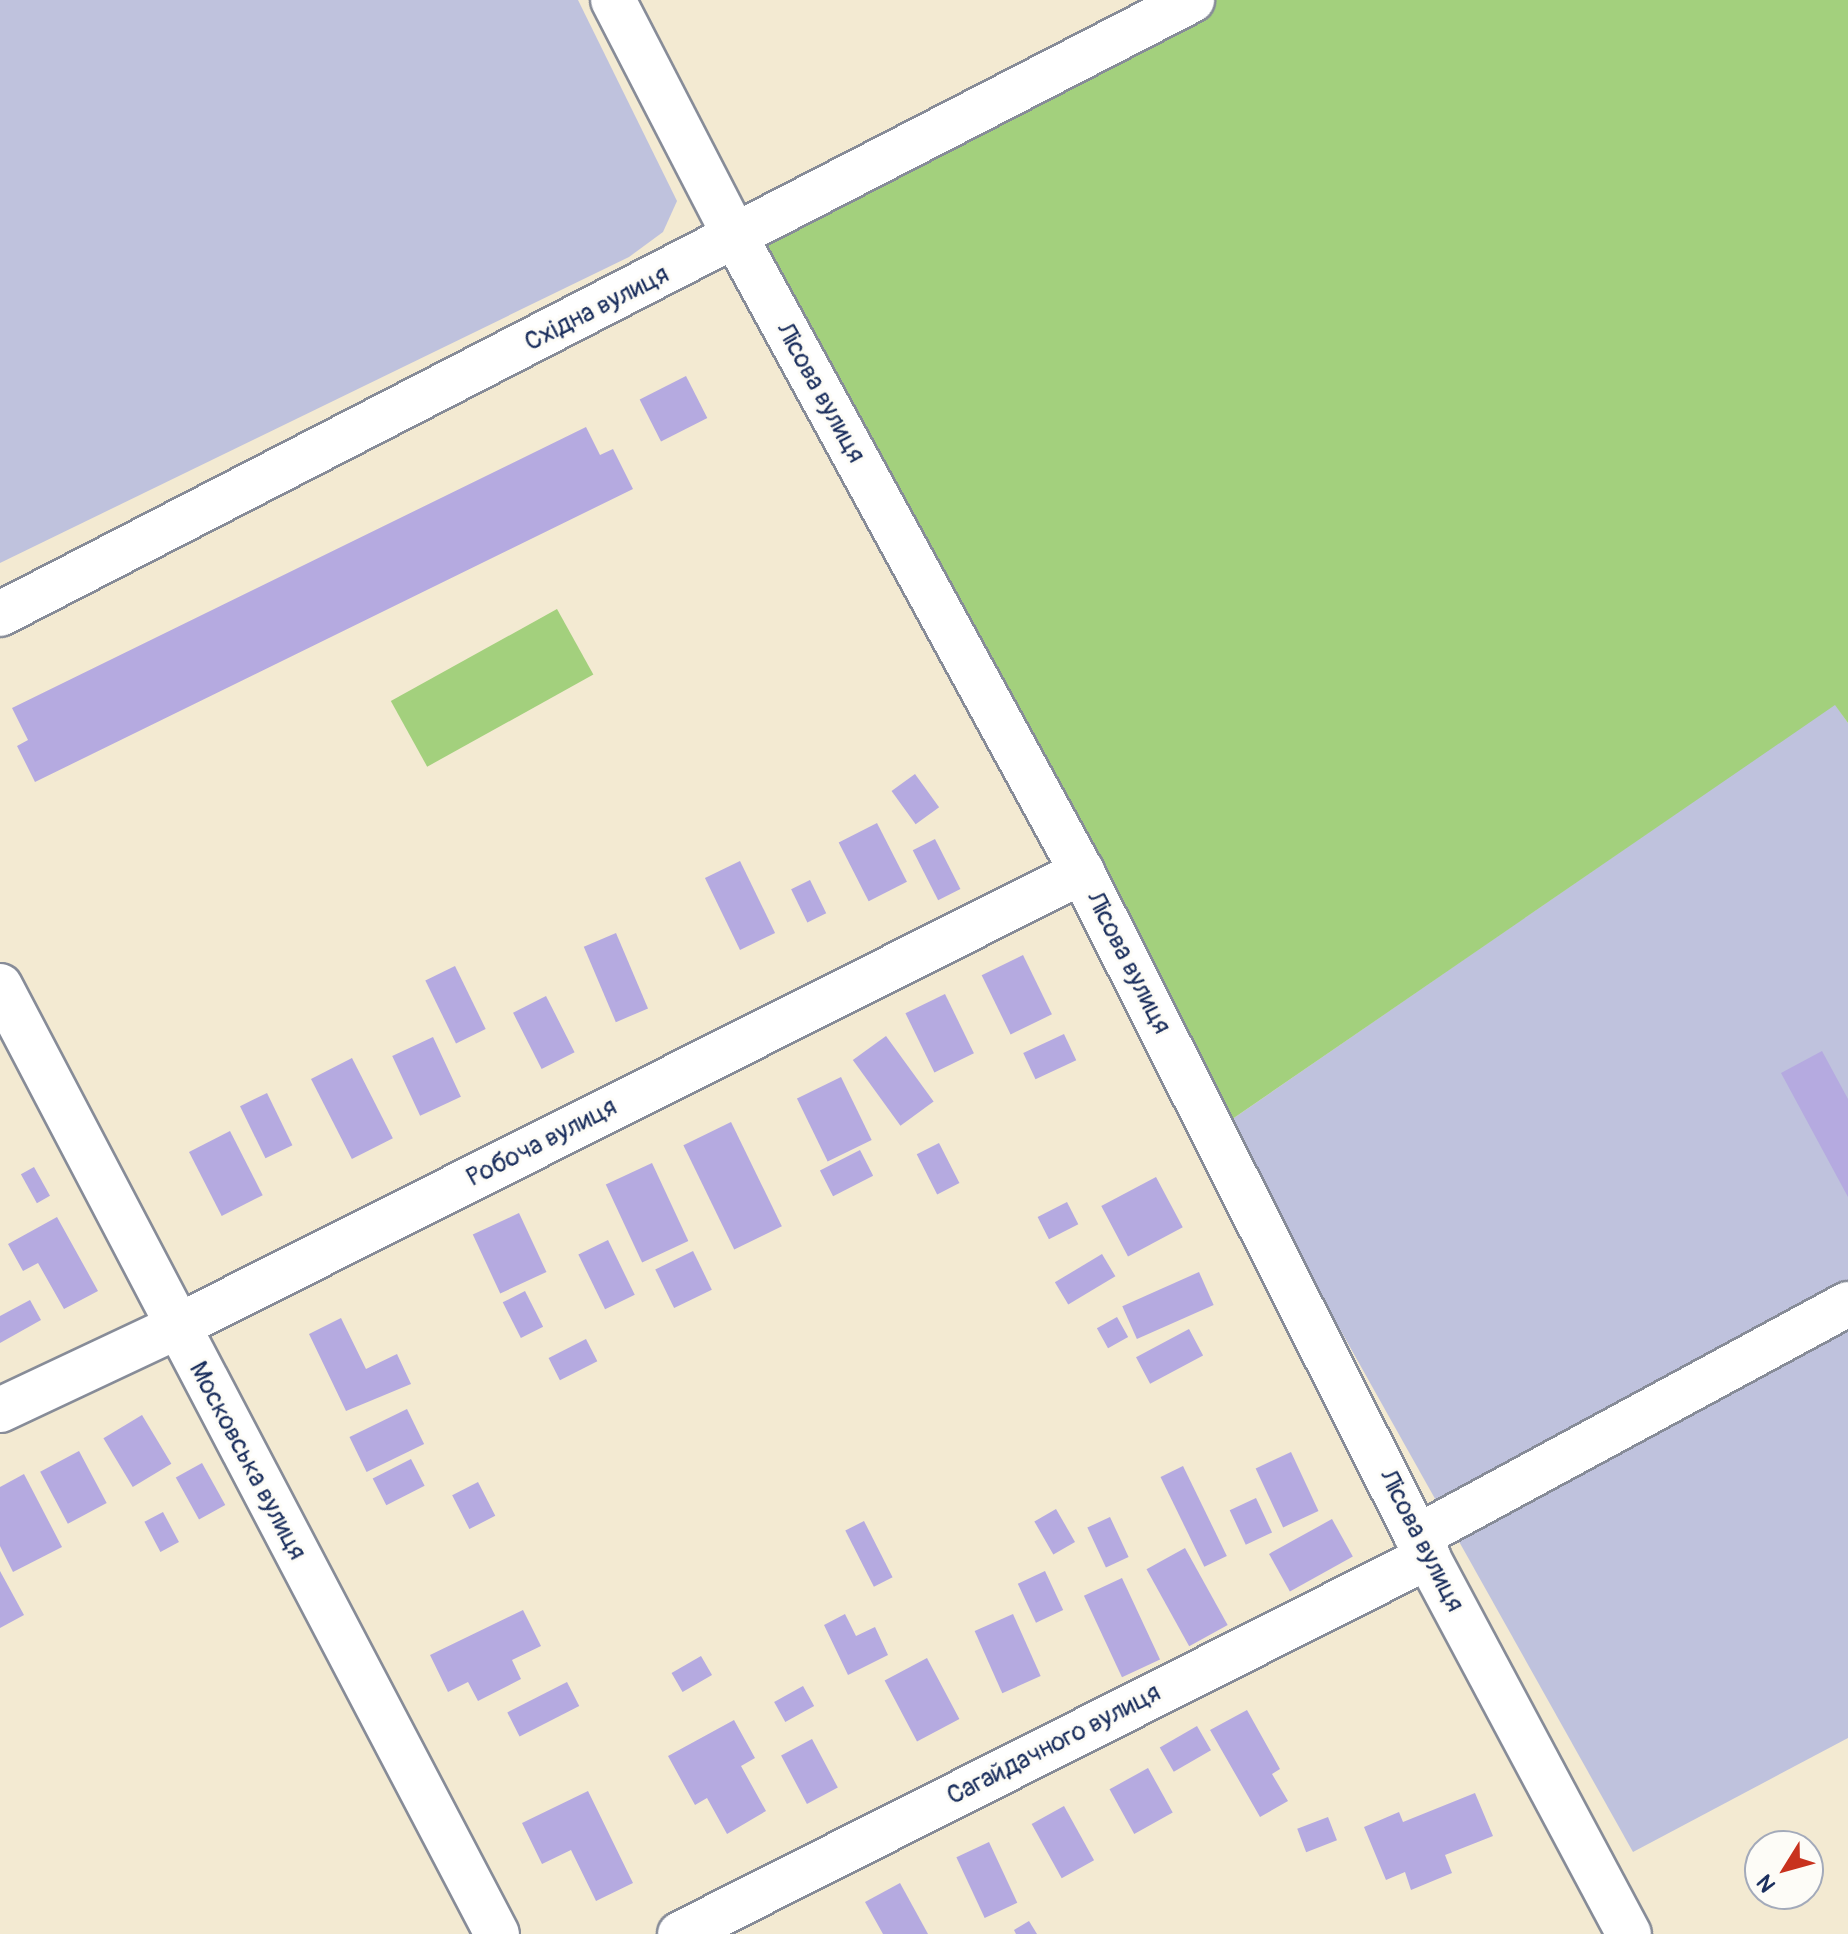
<!DOCTYPE html>
<meta charset="utf-8">
<style>
body{margin:0}
#map{position:relative;width:1848px;height:1934px;overflow:hidden;background:#f3ead2;font-family:Pangolin,sans-serif}
div>[style]{position:absolute}
[style*='--x']{left:calc(var(--x)*1px);top:calc(var(--y)*1px);width:calc(var(--w)*1px);rotate:calc(var(--a)*1deg)}
.industrial>*{inset:0;background:#bfc2dd}
.green>*{inset:0;background:#a3d07d;transform-origin:0 0}
.building>*{inset:0;background:#b5aae0;transform-origin:0 0}
.roads{filter:drop-shadow(2px 0 #878c98) drop-shadow(-2px 0 #878c98) drop-shadow(0 2px #878c98) drop-shadow(0 -2px #878c98)}
.minor>*{height:44px;margin:-22px;padding:0 22px;transform-origin:22px;border-radius:22px;background:#fff}
span{translate:-50% -50%;white-space:nowrap;text-align:center;line-height:1.15;-webkit-text-stroke:6px #fdfcf7;paint-order:stroke}
.street-label{font-size:26px;color:#1b2f5e}
.north{position:absolute;left:1744px;top:1830px;width:80px;height:80px;box-sizing:border-box;background:#fdfcf7;border:2px solid #a3aaba;border-radius:50%;rotate:233deg;font-size:22px;font-weight:700;line-height:32px;text-align:center;color:#1b2f5e}
.north::after{content:'';display:block;margin:auto;width:28px;height:36px;background:#c8321e;clip-path:polygon(50% 0,100% 100%,50% 72%,0 100%)}
</style>
<div id="map">
<div class="industrial">
<i style="clip-path:polygon(0 0,578px 0,677px 201px,663px 232px,629px 257px,0 563px)"></i>
<i style="clip-path:polygon(1835px 704px,1848px 723px,1848px 1738px,1633px 1852px,1225px 1124px)"></i>
</div>
<div class="green">
<i style="clip-path:polygon(1207px 0,1848px 0,1848px 723px,1835px 705px,1225px 1124px,759px 241px)"></i>
<i style="left:557px;top:609px;width:75px;height:190px;rotate:61deg"></i>
</div>
<div class="building">
<i style="left:686px;top:376px;width:47px;height:52px;rotate:63deg"></i>
<i style="clip-path:polygon(586px 427px,600px 455px,613px 449px,633px 489px,35px 782px,17px 746px,28px 740px,12px 708px)"></i>
<i style="left:915px;top:774px;width:41px;height:29px;rotate:54deg"></i>
<i style="left:877px;top:823px;width:66px;height:43px;rotate:63deg"></i>
<i style="left:935px;top:839px;width:56px;height:25px;rotate:63deg"></i>
<i style="left:740px;top:861px;width:80px;height:39px;rotate:64deg"></i>
<i style="left:810px;top:880px;width:37px;height:21px;rotate:64deg"></i>
<i style="left:616px;top:933px;width:82px;height:35px;rotate:67deg"></i>
<i style="left:1023px;top:955px;width:66px;height:46px;rotate:64deg"></i>
<i style="left:455px;top:966px;width:70px;height:33px;rotate:64deg"></i>
<i style="left:945px;top:994px;width:66px;height:44px;rotate:64deg"></i>
<i style="left:546px;top:996px;width:63px;height:37px;rotate:63deg"></i>
<i style="left:1064px;top:1034px;width:29px;height:45px;rotate:65deg"></i>
<i style="left:886px;top:1036px;width:81px;height:41px;rotate:54deg"></i>
<i style="left:433px;top:1037px;width:66px;height:45px;rotate:65deg"></i>
<i style="clip-path:polygon(1822px 1051px,1848px 1099px,1848px 1197px,1781px 1073px)"></i>
<i style="left:352px;top:1058px;width:90px;height:46px;rotate:63deg"></i>
<i style="left:841px;top:1077px;width:70px;height:49px;rotate:64deg"></i>
<i style="left:267px;top:1093px;width:58px;height:30px;rotate:64deg"></i>
<i style="left:731px;top:1122px;width:116px;height:53px;rotate:64deg"></i>
<i style="left:230px;top:1131px;width:72px;height:46px;rotate:63deg"></i>
<i style="left:939px;top:1143px;width:45px;height:25px;rotate:63deg"></i>
<i style="left:860px;top:1150px;width:29px;height:45px;rotate:63deg"></i>
<i style="left:652px;top:1163px;width:86px;height:51px;rotate:65deg"></i>
<i style="left:34px;top:1167px;width:33px;height:15px;rotate:61deg"></i>
<i style="left:1156px;top:1177px;width:57px;height:62px;rotate:62deg"></i>
<i style="left:1067px;top:1202px;width:25px;height:33px;rotate:63deg"></i>
<i style="left:519px;top:1213px;width:65px;height:51px;rotate:65deg"></i>
<i style="clip-path:polygon(57px 1217px,98px 1291px,64px 1309px,38px 1263px,23px 1271px,8px 1244px)"></i>
<i style="left:608px;top:1240px;width:61px;height:33px;rotate:64deg"></i>
<i style="left:693px;top:1251px;width:43px;height:42px;rotate:64deg"></i>
<i style="left:1102px;top:1254px;width:26px;height:55px;rotate:59deg"></i>
<i style="left:1199px;top:1272px;width:36px;height:84px;rotate:66deg"></i>
<i style="left:525px;top:1291px;width:40px;height:25px;rotate:63deg"></i>
<i style="clip-path:polygon(30px 1300px,41px 1320px,0 1343px,0 1316px)"></i>
<i style="left:1117px;top:1317px;width:23px;height:23px;rotate:61deg"></i>
<i style="clip-path:polygon(341px 1318px,366px 1369px,397px 1354px,411px 1384px,346px 1411px,309px 1334px)"></i>
<i style="left:1189px;top:1329px;width:30px;height:60px;rotate:62deg"></i>
<i style="left:586px;top:1339px;width:25px;height:42px;rotate:63deg"></i>
<i style="left:407px;top:1409px;width:39px;height:64px;rotate:64deg"></i>
<i style="left:142px;top:1415px;width:57px;height:45px;rotate:59deg"></i>
<i style="left:79px;top:1451px;width:59px;height:44px;rotate:62deg"></i>
<i style="left:1291px;top:1452px;width:65px;height:39px;rotate:65deg"></i>
<i style="left:411px;top:1459px;width:30px;height:43px;rotate:63deg"></i>
<i style="left:202px;top:1463px;width:48px;height:30px;rotate:61deg"></i>
<i style="left:1183px;top:1466px;width:100px;height:25px;rotate:64deg"></i>
<i style="clip-path:polygon(24px 1474px,62px 1547px,13px 1572px,0 1546px,0 1487px)"></i>
<i style="left:478px;top:1482px;width:38px;height:29px;rotate:63deg"></i>
<i style="left:1256px;top:1498px;width:38px;height:29px;rotate:65deg"></i>
<i style="left:1056px;top:1509px;width:38px;height:25px;rotate:60deg"></i>
<i style="left:163px;top:1512px;width:34px;height:21px;rotate:62deg"></i>
<i style="left:1110px;top:1517px;width:44px;height:25px;rotate:65deg"></i>
<i style="left:1332px;top:1519px;width:43px;height:72px;rotate:61deg"></i>
<i style="left:864px;top:1521px;width:63px;height:21px;rotate:63deg"></i>
<i style="left:1185px;top:1548px;width:88px;height:44px;rotate:61deg"></i>
<i style="clip-path:polygon(0 1571px,24px 1615px,0 1628px)"></i>
<i style="left:1045px;top:1571px;width:43px;height:30px;rotate:65deg"></i>
<i style="left:1122px;top:1578px;width:90px;height:42px;rotate:65deg"></i>
<i style="clip-path:polygon(523px 1610px,541px 1646px,512px 1660px,521px 1679px,478px 1701px,468px 1682px,448px 1692px,430px 1655px)"></i>
<i style="clip-path:polygon(845px 1614px,856px 1636px,875px 1627px,888px 1655px,848px 1675px,824px 1625px)"></i>
<i style="left:1013px;top:1614px;width:68px;height:42px;rotate:66deg"></i>
<i style="left:701px;top:1656px;width:22px;height:34px;rotate:60deg"></i>
<i style="left:927px;top:1658px;width:69px;height:48px;rotate:62deg"></i>
<i style="left:567px;top:1682px;width:27px;height:67px;rotate:63deg"></i>
<i style="left:803px;top:1686px;width:23px;height:33px;rotate:61deg"></i>
<i style="clip-path:polygon(1247px 1710px,1280px 1769px,1272px 1774px,1288px 1801px,1260px 1817px,1210px 1730px)"></i>
<i style="clip-path:polygon(734px 1720px,755px 1758px,741px 1766px,766px 1811px,727px 1834px,707px 1798px,695px 1805px,668px 1756px)"></i>
<i style="left:1197px;top:1726px;width:28px;height:43px;rotate:60deg"></i>
<i style="left:812px;top:1739px;width:55px;height:35px;rotate:62deg"></i>
<i style="left:1148px;top:1768px;width:51px;height:44px;rotate:61deg"></i>
<i style="clip-path:polygon(588px 1791px,633px 1883px,596px 1901px,571px 1850px,542px 1864px,522px 1823px)"></i>
<i style="clip-path:polygon(1475px 1793px,1493px 1836px,1445px 1855px,1452px 1873px,1411px 1890px,1405px 1872px,1386px 1880px,1364px 1827px,1399px 1812px,1403px 1822px)"></i>
<i style="left:1064px;top:1806px;width:62px;height:37px;rotate:61deg"></i>
<i style="left:1328px;top:1817px;width:25px;height:33px;rotate:69deg"></i>
<i style="left:989px;top:1842px;width:67px;height:36px;rotate:65deg"></i>
<i style="clip-path:polygon(900px 1883px,928px 1934px,883px 1934px,865px 1902px)"></i>
<i style="clip-path:polygon(1029px 1921px,1037px 1934px,1016px 1934px,1014px 1930px)"></i>
</div>
<div class="roads">
<div class="minor">
<i style="--x:613;--y:0;--w:268;--a:62.7"></i>
<i style="--x:736;--y:238;--w:722;--a:61.38"></i>
<i style="--x:1082;--y:872;--w:745;--a:63.26"></i>
<i style="--x:1417;--y:1537;--w:450;--a:61.9"></i>
<i style="--x:0;--y:614;--w:1341;--a:-27.25"></i>
<i style="--x:0;--y:986;--w:1070;--a:62.33"></i>
<i style="--x:0;--y:1410;--w:195;--a:-25.2"></i>
<i style="--x:176;--y:1327;--w:1014;--a:-26.67"></i>
<i style="--x:1417;--y:1537;--w:490;--a:-28.4"></i>
<i style="--x:680;--y:1934;--w:838;--a:-26.75"></i>
</div>
</div>
<div class="street-label">
<span style="left:597px;top:309px;rotate:-27deg">Східна вулиця</span>
<span style="left:820px;top:393px;rotate:61deg">Лісова вулиця</span>
<span style="left:1128px;top:963px;rotate:63deg">Лісова вулиця</span>
<span style="left:542px;top:1143px;rotate:-27deg">Робоча вулиця</span>
<span style="left:247px;top:1461px;rotate:62deg">Московська вулиця</span>
<span style="left:1421px;top:1541px;rotate:63deg">Лісова вулиця</span>
<span style="left:1054px;top:1745px;rotate:-27deg">Сагайдачного вулиця</span>
</div>
<div class="north">N</div>
</div>
